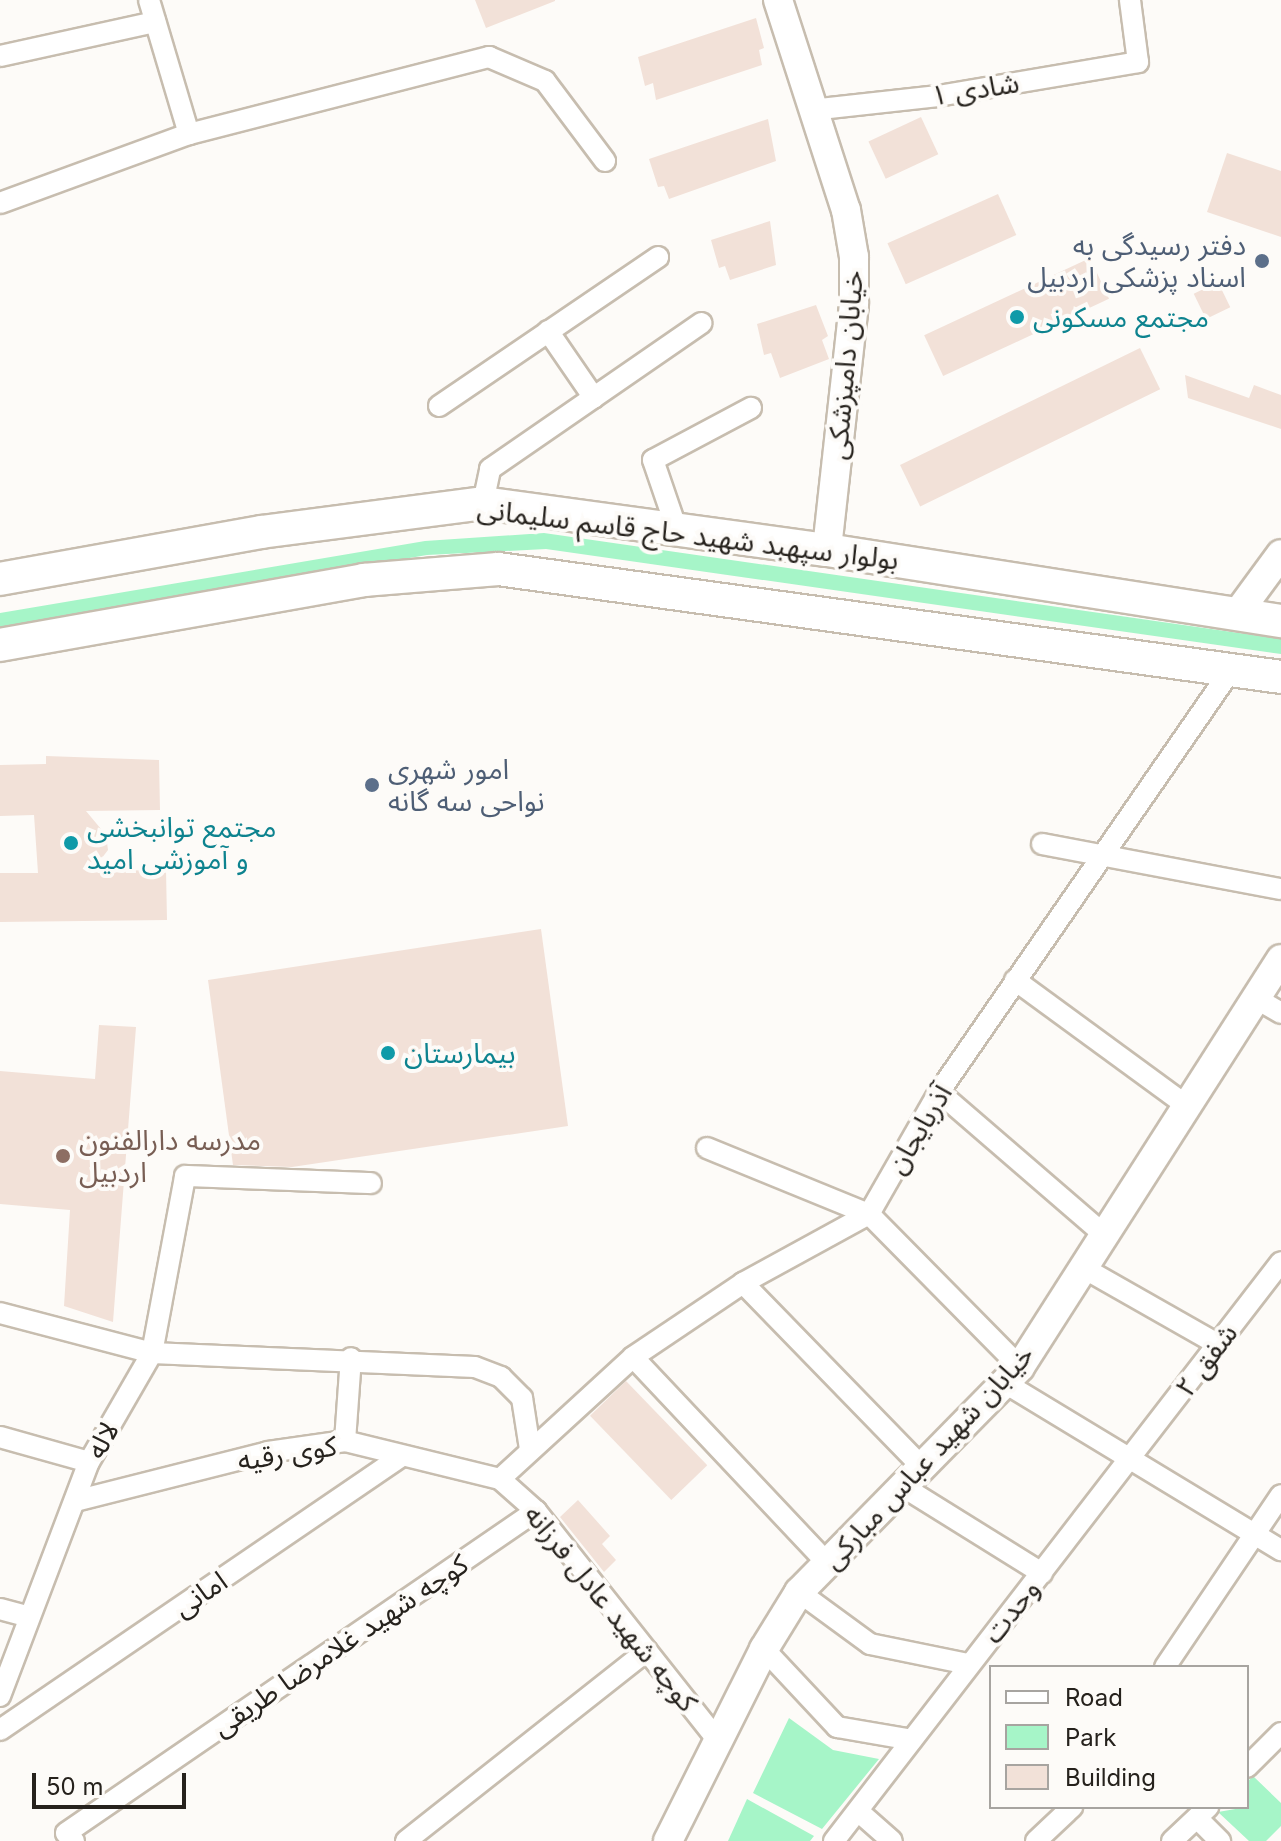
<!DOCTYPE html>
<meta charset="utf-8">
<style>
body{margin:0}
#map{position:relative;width:1281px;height:1841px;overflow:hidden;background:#fdfbf8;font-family:Inter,"Noto Sans Arabic",sans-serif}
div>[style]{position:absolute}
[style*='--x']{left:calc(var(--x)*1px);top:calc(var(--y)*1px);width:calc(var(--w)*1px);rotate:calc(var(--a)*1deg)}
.green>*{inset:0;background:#a6f5c8}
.building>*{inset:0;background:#f2e1d8;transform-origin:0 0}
.roads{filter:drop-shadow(2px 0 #c7bdaf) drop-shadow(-2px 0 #c7bdaf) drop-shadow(0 2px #c7bdaf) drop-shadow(0 -2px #c7bdaf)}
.street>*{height:20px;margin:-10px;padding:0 10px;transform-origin:10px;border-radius:10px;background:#fff}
.secondary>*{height:28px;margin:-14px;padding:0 14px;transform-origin:14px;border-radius:14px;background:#fff}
.primary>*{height:32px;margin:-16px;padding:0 16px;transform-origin:16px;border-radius:16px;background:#fff}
.dots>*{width:22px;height:22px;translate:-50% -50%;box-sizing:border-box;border:4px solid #fdfbf8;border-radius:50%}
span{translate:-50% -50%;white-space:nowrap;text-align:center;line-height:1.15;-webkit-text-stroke:8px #fdfbf8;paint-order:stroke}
.street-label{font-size:28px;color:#26221d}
.service-label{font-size:28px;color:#4e5e75}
.right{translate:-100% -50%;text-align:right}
.left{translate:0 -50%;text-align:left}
.culture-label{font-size:28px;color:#0d838f}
.education-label{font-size:28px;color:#785e54}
.legend{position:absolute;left:989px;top:1665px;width:260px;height:144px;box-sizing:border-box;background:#fdfbf8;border:2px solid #a7a4a0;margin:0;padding:10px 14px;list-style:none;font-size:24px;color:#26221d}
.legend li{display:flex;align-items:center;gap:16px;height:40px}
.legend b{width:40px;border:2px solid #a7a4a0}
.scale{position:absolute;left:32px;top:1773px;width:154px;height:36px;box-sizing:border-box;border:4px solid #26221d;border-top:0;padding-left:10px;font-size:24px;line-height:28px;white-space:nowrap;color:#26221d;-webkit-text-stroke:6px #fdfbf8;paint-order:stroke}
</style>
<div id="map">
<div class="green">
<i style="clip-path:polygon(544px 533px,1281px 639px,1281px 654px,546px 549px,427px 555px,0 628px,0 613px,425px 541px)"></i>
<i style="clip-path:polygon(789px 1718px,833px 1750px,879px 1759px,822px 1829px,753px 1793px)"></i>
<i style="clip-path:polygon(1253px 1776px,1281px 1803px,1281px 1826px,1266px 1841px,1249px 1841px,1218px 1812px,1247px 1807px,1247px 1782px)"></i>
<i style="clip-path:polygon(747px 1799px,814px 1836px,810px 1841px,728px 1841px)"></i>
</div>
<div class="building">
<i style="clip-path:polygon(475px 0,555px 0,555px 1px,486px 28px)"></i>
<i style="clip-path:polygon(756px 18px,764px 48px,759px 50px,762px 65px,656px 100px,653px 83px,645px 86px,638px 57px)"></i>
<i style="left:921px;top:117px;width:41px;height:58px;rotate:65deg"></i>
<i style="clip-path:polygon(768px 119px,776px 161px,669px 199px,664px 186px,658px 187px,649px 159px)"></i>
<i style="clip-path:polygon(1227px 153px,1281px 171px,1281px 237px,1207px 212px)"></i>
<i style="left:998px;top:194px;width:45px;height:121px;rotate:66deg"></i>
<i style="clip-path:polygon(770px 221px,776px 265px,730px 280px,725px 266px,719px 268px,711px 240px)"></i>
<i style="left:1090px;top:258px;width:45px;height:183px;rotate:65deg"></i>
<i style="left:1218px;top:282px;width:28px;height:27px;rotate:64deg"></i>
<i style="clip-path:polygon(816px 305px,828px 336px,822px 340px,829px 359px,780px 378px,771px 353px,764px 355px,757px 324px)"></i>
<i style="left:1140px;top:348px;width:46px;height:267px;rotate:64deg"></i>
<i style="clip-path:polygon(1185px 375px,1249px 398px,1254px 385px,1281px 395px,1281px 429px,1188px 398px)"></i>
<i style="clip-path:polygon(46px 756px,159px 760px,160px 810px,86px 811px,106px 835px,108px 850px,92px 871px,166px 870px,167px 920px,0 922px,0 873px,38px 873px,34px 815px,0 816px,0 765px,46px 764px)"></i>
<i style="clip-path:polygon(541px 929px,568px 1126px,292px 1167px,233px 1165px,208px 980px)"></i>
<i style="clip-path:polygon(99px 1025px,136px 1027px,113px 1322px,64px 1306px,70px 1210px,0 1204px,0 1071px,95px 1079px)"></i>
<i style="left:626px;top:1381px;width:117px;height:50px;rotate:46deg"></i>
<i style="clip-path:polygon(578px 1500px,610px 1536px,602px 1544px,616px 1560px,604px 1572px,560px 1517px)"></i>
</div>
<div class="roads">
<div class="street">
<i style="--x:149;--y:0;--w:140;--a:73.4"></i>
<i style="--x:0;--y:56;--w:159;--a:-12.4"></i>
<i style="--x:811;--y:110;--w:128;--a:-6.3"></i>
<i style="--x:938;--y:96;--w:203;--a:-9.6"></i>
<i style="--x:1138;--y:62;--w:63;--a:-97.4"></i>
<i style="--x:0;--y:203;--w:201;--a:-20.1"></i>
<i style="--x:189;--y:134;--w:310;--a:-14.4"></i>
<i style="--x:489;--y:57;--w:61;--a:23.2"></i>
<i style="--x:545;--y:81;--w:100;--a:53.1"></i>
<i style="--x:548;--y:331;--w:81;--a:55.5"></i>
<i style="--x:439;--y:406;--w:265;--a:-34.2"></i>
<i style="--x:483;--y:503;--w:35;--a:-78"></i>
<i style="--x:490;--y:469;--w:257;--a:-34.6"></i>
<i style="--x:677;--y:530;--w:74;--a:-108.9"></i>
<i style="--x:653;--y:460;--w:111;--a:-28"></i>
<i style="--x:1042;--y:844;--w:243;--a:10.7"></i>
<i style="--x:1015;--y:980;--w:213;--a:36.2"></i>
<i style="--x:1257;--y:999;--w:28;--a:30"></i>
<i style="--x:939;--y:1092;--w:222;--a:40.8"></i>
<i style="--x:707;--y:1148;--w:175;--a:22.2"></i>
<i style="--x:869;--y:1214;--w:215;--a:45.4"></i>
<i style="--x:1087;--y:1270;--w:150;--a:29.6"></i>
<i style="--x:743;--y:1283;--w:255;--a:45.8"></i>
<i style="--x:0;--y:1313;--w:157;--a:14.7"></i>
<i style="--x:152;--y:1353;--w:323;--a:2.5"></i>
<i style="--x:475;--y:1367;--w:28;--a:21"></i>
<i style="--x:501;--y:1377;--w:30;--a:45"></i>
<i style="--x:522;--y:1398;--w:52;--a:81.1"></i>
<i style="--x:633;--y:1357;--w:284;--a:46.7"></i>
<i style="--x:1005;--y:1383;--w:323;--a:31.2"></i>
<i style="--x:0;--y:1437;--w:92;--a:15.7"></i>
<i style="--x:345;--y:1441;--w:83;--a:-85.9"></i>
<i style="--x:500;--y:1479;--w:180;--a:-42.5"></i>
<i style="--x:633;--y:1357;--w:133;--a:-33.9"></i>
<i style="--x:743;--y:1283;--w:144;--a:-28.7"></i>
<i style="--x:869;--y:1214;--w:141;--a:-60.2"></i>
<i style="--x:939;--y:1092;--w:513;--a:-55.32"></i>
<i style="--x:500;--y:1479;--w:48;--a:41.6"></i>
<i style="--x:536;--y:1511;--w:293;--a:51.6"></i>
<i style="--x:902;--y:1486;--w:165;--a:31.9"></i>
<i style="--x:75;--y:1501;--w:199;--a:-14.2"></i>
<i style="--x:268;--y:1452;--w:78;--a:-8.1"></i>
<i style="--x:345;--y:1441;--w:160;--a:13.8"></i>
<i style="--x:799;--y:1592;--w:88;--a:36.2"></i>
<i style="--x:870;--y:1644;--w:100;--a:11.5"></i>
<i style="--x:0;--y:1609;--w:28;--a:15"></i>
<i style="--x:764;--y:1649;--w:107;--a:46.9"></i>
<i style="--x:837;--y:1727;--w:76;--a:9.8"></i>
<i style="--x:1165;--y:1667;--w:207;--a:-56"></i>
<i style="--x:0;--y:1696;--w:250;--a:-69.2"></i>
<i style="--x:89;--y:1462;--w:126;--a:-60"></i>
<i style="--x:152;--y:1353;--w:180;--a:-79.4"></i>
<i style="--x:185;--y:1176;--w:186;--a:2.2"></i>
<i style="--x:0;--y:1730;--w:483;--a:-34.3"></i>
<i style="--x:1247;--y:1767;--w:48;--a:-45"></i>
<i style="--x:858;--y:1811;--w:45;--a:41.4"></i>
<i style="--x:1197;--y:1818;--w:33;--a:45"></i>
<i style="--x:74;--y:1841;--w:11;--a:-135"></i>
<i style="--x:66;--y:1833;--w:570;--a:-34.42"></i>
<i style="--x:406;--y:1841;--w:307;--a:-38.3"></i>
<i style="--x:834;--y:1841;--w:731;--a:-52.33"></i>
<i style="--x:1036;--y:1841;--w:50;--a:-43.4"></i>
<i style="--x:1172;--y:1841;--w:50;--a:-43.4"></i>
</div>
<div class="secondary">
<i style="--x:778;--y:0;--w:221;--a:72.1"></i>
<i style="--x:846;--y:210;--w:48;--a:80.3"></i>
<i style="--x:854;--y:257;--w:47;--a:90"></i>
<i style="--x:854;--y:304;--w:247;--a:96.3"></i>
<i style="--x:1237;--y:614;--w:74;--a:-53.7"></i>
<i style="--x:668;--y:1841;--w:215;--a:-63.4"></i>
<i style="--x:764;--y:1649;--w:67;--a:-58.4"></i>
<i style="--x:799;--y:1592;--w:315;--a:-45.5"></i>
<i style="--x:1020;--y:1367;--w:484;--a:-57.4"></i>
</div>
<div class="primary">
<i style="--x:0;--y:579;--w:265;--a:-10.2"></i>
<i style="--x:261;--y:532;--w:224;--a:-7.4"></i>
<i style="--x:483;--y:503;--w:347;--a:7.8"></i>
<i style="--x:827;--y:550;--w:460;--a:8.9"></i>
<i style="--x:0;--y:645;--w:370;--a:-10.1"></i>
<i style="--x:364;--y:580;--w:134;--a:-4.7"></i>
<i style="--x:498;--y:569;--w:790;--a:7.85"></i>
</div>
</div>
<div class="dots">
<i style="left:1262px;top:261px;background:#5c6f8a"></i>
<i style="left:1017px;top:317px;background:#0f9aa8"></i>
<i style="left:372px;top:785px;background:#5c6f8a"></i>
<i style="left:71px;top:843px;background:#0f9aa8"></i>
<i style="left:388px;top:1053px;background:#0f9aa8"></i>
<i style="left:63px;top:1156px;background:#8d6e63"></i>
</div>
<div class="street-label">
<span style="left:975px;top:89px;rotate:-9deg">شادی ۱</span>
<span style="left:845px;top:365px;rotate:-85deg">خیابان دامپزشکی</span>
<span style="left:688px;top:534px;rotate:7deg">بولوار سپهبد شهید حاج قاسم سلیمانی</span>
<span style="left:919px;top:1129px;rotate:-59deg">آذربایجان</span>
<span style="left:1206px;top:1360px;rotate:-53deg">شفق ۲</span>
<span style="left:102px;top:1440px;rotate:-61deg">لاله</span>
<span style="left:287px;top:1453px;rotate:-9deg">کوی رقیه</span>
<span style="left:928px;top:1457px;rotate:-47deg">خیابان شهید عباس مبارکی</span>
<span style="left:200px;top:1594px;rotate:-34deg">امانی</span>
<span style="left:611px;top:1608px;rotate:51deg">کوچه شهید عادل فرزانه</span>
<span style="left:1011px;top:1611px;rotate:-51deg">وحدت</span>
<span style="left:340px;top:1645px;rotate:-34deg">کوچه شهید غلامرضا طریقی</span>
</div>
<div class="service-label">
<span class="right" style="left:1246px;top:261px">دفتر رسیدگی به<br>اسناد پزشکی اردبیل</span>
<span class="left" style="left:388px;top:785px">امور شهری<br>نواحی سه گانه</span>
</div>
<div class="culture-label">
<span class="left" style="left:1033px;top:317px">مجتمع مسکونی</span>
<span class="left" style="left:87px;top:843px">مجتمع توانبخشی<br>و آموزشی امید</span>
<span class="left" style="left:404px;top:1053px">بیمارستان</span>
</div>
<div class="education-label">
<span class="left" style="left:79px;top:1156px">مدرسه دارالفنون<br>اردبیل</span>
</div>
<ul class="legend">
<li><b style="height:10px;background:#fff"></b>Road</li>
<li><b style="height:22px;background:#a6f5c8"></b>Park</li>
<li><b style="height:22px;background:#f2e1d8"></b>Building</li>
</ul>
<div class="scale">50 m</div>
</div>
